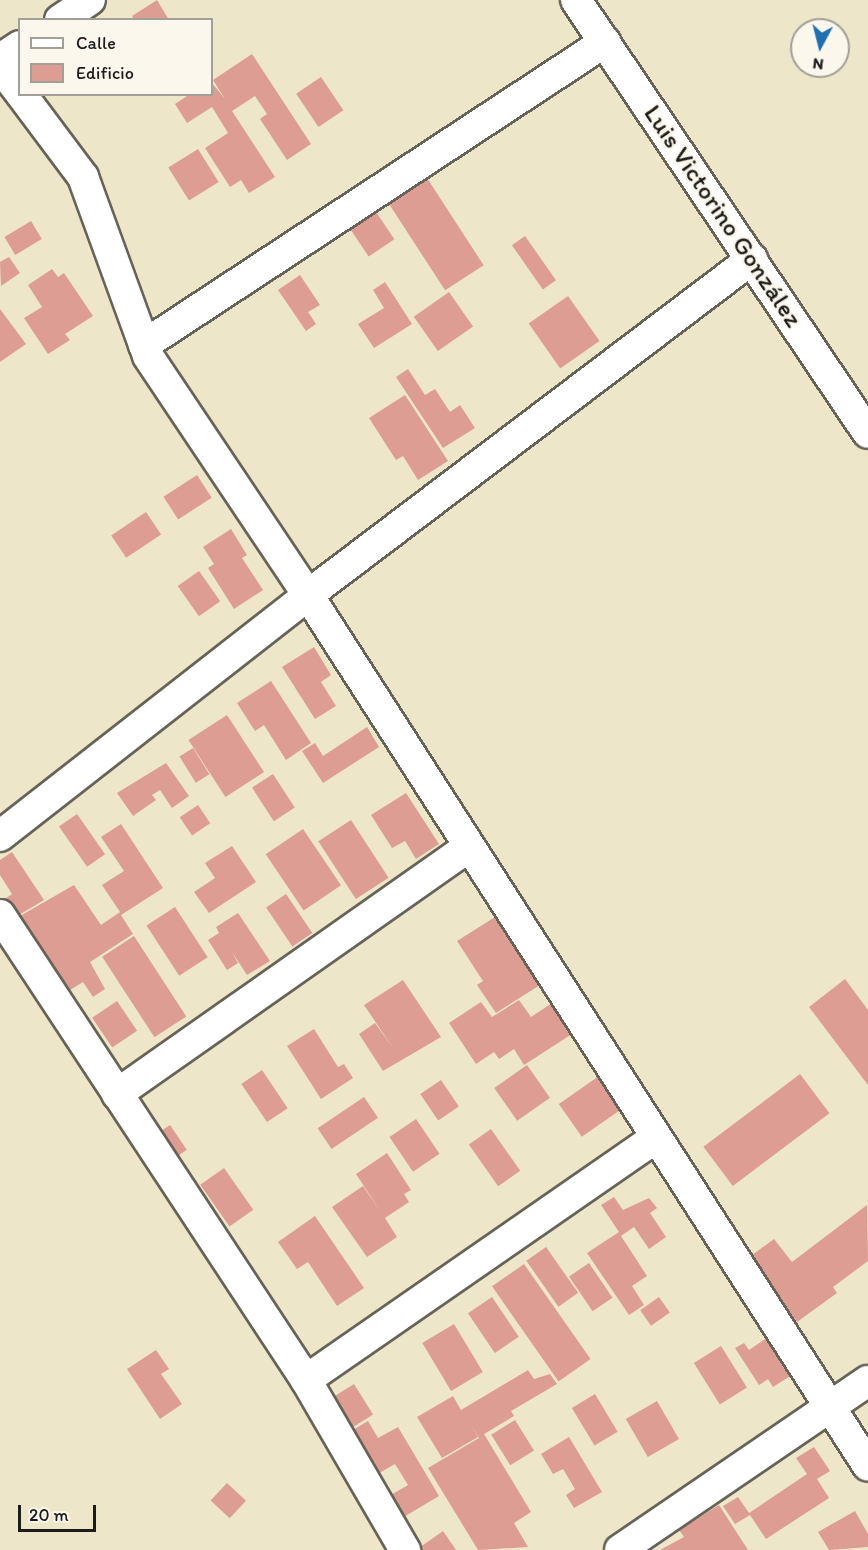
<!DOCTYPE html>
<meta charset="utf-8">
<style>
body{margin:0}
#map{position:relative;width:868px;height:1550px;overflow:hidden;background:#eee6c8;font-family:Itim,sans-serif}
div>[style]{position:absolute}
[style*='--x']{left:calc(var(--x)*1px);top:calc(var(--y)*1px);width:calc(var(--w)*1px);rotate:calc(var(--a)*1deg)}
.building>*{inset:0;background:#de9d93;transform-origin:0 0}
.roads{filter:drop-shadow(2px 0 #666358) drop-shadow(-2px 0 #666358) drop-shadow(0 2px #666358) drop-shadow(0 -2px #666358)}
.minor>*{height:30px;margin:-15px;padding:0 15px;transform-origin:15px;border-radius:15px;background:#fff}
span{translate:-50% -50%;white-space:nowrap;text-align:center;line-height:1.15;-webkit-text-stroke:5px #fbf7ec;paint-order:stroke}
.street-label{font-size:26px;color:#1c1c1c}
.legend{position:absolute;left:18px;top:18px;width:195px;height:78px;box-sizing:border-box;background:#fbf7ec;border:2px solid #a29f99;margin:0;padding:8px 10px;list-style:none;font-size:18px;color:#1c1c1c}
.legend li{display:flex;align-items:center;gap:12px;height:30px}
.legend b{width:30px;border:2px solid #a29f99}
.north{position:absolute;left:790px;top:18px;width:60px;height:60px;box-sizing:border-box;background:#fbf7ec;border:2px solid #a29f99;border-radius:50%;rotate:187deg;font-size:16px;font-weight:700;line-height:24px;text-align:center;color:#1c1c1c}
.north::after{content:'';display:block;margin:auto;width:21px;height:27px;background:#1f6fb2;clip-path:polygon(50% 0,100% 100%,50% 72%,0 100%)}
.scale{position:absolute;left:18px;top:1505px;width:78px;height:27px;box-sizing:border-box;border:3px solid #1c1c1c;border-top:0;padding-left:8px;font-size:18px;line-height:21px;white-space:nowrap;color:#1c1c1c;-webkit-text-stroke:4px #fbf7ec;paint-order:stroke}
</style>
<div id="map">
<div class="building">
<i style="clip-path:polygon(157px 0,169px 20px,134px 20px,132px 16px)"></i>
<i style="clip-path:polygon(252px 54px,311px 144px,287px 160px,260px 119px,267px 114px,255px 96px,232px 111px,275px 177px,249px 193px,241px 180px,230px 187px,205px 148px,228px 133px,212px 107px,187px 123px,175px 104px,190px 94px,212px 94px,212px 83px,225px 99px,213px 80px)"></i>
<i style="left:321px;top:77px;width:40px;height:30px;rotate:56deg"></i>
<i style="left:198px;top:149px;width:39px;height:35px;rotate:58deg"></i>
<i style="left:427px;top:178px;width:104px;height:46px;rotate:57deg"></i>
<i style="left:372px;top:206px;width:40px;height:31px;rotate:56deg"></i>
<i style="left:31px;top:221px;width:21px;height:31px;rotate:59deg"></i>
<i style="left:525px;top:236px;width:54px;height:16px;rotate:55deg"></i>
<i style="clip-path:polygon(9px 257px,20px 273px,1px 286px,0 262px)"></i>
<i style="clip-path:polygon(52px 269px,58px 277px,64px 273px,93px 316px,65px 334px,70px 340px,48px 354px,24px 318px,42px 307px,28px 285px)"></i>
<i style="clip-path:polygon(300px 275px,320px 305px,308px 312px,316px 324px,306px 331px,278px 290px)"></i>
<i style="clip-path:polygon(385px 282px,412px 324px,374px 348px,358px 324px,384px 308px,373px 290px)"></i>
<i style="left:449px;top:292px;width:42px;height:43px;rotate:55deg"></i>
<i style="left:568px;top:296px;width:55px;height:48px;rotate:55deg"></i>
<i style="clip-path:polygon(0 309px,26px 344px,0 362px)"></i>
<i style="clip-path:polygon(408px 369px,425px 395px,435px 389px,450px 412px,460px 405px,475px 428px,443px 448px,396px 377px)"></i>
<i style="clip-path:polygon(405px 395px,448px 461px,418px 480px,403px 456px,396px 460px,369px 418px)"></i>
<i style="left:197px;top:475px;width:27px;height:40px;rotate:57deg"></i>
<i style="left:146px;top:512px;width:27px;height:42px;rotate:56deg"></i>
<i style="clip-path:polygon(231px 529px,247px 555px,242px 558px,263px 590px,234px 609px,208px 568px,214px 564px,203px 547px)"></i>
<i style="left:199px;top:571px;width:37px;height:26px;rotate:55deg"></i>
<i style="clip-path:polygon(314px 647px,331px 675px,321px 682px,336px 706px,315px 719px,282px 667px)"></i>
<i style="clip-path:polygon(271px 681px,311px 743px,286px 760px,264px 725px,255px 731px,237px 703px)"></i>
<i style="left:227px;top:715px;width:68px;height:46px;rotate:57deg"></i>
<i style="clip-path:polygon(367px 727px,379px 747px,323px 783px,302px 751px,315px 743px,323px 756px)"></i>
<i style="left:193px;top:748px;width:31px;height:16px;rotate:58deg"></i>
<i style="clip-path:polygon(166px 763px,189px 796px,172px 808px,160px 790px,152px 795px,156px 800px,133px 816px,117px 793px)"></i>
<i style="left:273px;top:774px;width:40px;height:25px;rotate:57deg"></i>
<i style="clip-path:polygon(406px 793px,439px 844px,416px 859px,405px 841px,392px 848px,371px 815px)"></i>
<i style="left:198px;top:805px;width:22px;height:22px;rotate:56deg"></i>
<i style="left:77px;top:814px;width:49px;height:22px;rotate:55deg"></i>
<i style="left:351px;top:820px;width:69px;height:39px;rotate:57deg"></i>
<i style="clip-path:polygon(121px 824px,163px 888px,121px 915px,133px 934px,90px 962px,105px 989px,93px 997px,83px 982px,62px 995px,46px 972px,59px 963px,53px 967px,20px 916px,74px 885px,101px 925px,120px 912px,102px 885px,124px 871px,101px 837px)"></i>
<i style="left:303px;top:829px;width:68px;height:45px;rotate:56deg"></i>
<i style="clip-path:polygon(232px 846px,256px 882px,209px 913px,194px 892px,215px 878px,205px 863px)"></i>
<i style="clip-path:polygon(12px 852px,44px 900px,14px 918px,2px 901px,12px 894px,0 875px,0 860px)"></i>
<i style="left:286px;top:894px;width:47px;height:24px;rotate:56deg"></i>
<i style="left:175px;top:907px;width:60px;height:34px;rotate:57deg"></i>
<i style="clip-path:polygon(238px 913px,270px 961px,247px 975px,232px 952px,238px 963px,227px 970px,208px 940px,219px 933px,216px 927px)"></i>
<i style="clip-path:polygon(495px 917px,540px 985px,496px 1013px,477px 985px,483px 981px,457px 941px)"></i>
<i style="left:134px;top:936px;width:96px;height:38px;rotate:57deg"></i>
<i style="clip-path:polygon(845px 979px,868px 1010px,868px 1085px,809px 1007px)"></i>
<i style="clip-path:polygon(403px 980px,441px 1037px,383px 1071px,359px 1034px,375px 1023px,393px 1048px,364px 1005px)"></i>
<i style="clip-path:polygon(519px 1000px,531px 1017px,555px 1001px,575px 1032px,524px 1065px,514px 1049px,499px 1059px,494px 1052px,476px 1064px,449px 1023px,481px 1002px,492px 1017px)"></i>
<i style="left:117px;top:1001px;width:36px;height:30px;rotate:56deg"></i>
<i style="clip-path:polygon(314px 1029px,338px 1067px,344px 1064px,353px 1078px,321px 1099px,287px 1046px)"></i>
<i style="left:527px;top:1065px;width:40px;height:40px;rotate:55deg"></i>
<i style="left:262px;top:1070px;width:46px;height:25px;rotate:56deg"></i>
<i style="left:800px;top:1074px;width:49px;height:121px;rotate:53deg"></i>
<i style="left:599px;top:1076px;width:40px;height:49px;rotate:55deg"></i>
<i style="left:441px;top:1080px;width:32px;height:25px;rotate:56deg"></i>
<i style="left:364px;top:1097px;width:25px;height:56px;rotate:56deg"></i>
<i style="left:416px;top:1119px;width:42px;height:32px;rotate:56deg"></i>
<i style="left:170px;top:1125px;width:30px;height:22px;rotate:56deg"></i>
<i style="left:491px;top:1129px;width:51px;height:27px;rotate:55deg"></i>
<i style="clip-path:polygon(387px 1153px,411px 1190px,404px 1194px,409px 1202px,385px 1218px,397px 1237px,367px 1257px,332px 1207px,363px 1186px,381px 1212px,356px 1174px)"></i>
<i style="left:224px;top:1168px;width:51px;height:29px;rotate:55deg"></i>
<i style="clip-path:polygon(614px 1197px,623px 1210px,649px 1198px,657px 1208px,650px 1213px,666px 1237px,649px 1249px,634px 1227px,621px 1236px,647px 1276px,632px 1286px,644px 1305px,629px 1315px,587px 1253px,619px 1232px,601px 1205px)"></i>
<i style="clip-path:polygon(867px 1205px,868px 1261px,833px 1287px,837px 1293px,797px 1322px,748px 1258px,774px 1239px,792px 1262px)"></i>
<i style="clip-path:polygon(315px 1216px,364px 1288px,337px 1306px,308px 1262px,297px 1269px,278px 1242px)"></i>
<i style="left:546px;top:1247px;width:56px;height:24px;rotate:55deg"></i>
<i style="left:589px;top:1263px;width:42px;height:24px;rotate:56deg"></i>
<i style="left:524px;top:1264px;width:116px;height:39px;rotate:55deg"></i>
<i style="left:492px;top:1297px;width:48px;height:29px;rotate:56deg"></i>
<i style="left:659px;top:1297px;width:19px;height:23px;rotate:55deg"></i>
<i style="left:454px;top:1324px;width:56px;height:37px;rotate:59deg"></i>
<i style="clip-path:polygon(771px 1335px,795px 1373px,773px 1387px,768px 1379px,759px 1385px,735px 1348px,744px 1343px,749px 1350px)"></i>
<i style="left:721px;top:1346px;width:49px;height:32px;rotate:58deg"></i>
<i style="clip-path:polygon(156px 1350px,169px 1369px,161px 1374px,182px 1404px,160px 1419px,127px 1369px)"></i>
<i style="clip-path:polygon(528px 1370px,534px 1379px,550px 1374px,557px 1384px,511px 1411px,514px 1416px,484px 1434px,531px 1512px,514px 1523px,528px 1547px,478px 1550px,428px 1468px,479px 1438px,471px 1425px,478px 1437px,442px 1458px,417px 1417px,453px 1396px,461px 1410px)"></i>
<i style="left:354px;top:1384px;width:36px;height:38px;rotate:58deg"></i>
<i style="left:595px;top:1394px;width:44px;height:27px;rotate:59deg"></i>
<i style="left:657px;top:1401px;width:44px;height:36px;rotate:60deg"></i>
<i style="left:515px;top:1420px;width:36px;height:28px;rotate:58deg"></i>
<i style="clip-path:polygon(368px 1421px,378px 1438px,398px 1427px,439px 1496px,397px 1521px,384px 1499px,408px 1485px,395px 1464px,367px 1480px,341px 1437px)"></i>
<i style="clip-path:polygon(569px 1437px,602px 1492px,574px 1508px,566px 1495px,575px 1489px,563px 1469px,553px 1474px,541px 1454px)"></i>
<i style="clip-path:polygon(814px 1447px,830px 1471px,817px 1479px,829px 1498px,766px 1539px,750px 1515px,735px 1524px,723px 1506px,738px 1497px,749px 1513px,807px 1474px,796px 1458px)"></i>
<i style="left:227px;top:1483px;width:26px;height:24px;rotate:43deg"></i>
<i style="clip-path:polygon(719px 1505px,748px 1550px,660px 1550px,684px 1537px,679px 1530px)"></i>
<i style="clip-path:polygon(855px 1511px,868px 1534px,868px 1547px,829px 1550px,818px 1532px)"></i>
<i style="clip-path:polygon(443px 1531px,456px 1550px,416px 1550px)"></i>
</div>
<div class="roads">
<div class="minor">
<i style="--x:576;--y:0;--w:522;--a:56.01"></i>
<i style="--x:60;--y:20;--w:36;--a:-34"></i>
<i style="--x:0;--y:59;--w:24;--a:-33"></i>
<i style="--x:0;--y:67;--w:33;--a:52"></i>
<i style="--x:21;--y:94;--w:104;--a:53.2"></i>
<i style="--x:83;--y:177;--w:190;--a:70"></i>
<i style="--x:148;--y:356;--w:288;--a:56.2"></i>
<i style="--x:308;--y:595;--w:1035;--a:57.26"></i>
<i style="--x:144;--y:345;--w:552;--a:-33.32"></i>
<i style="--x:0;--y:836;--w:391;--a:-38"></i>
<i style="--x:308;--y:595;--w:557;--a:-37.12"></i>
<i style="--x:0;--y:915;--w:557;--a:56.65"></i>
<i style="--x:306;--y:1380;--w:197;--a:59.8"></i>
<i style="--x:117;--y:1094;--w:430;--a:-35.1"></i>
<i style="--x:306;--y:1380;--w:426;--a:-34.7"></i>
<i style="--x:620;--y:1550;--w:300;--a:-34.3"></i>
</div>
</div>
<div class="street-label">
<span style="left:723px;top:216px;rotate:56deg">Luis Victorino González</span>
</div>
<ul class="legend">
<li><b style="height:8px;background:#fff"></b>Calle</li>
<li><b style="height:16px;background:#de9d93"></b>Edificio</li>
</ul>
<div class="north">N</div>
<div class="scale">20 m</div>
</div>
